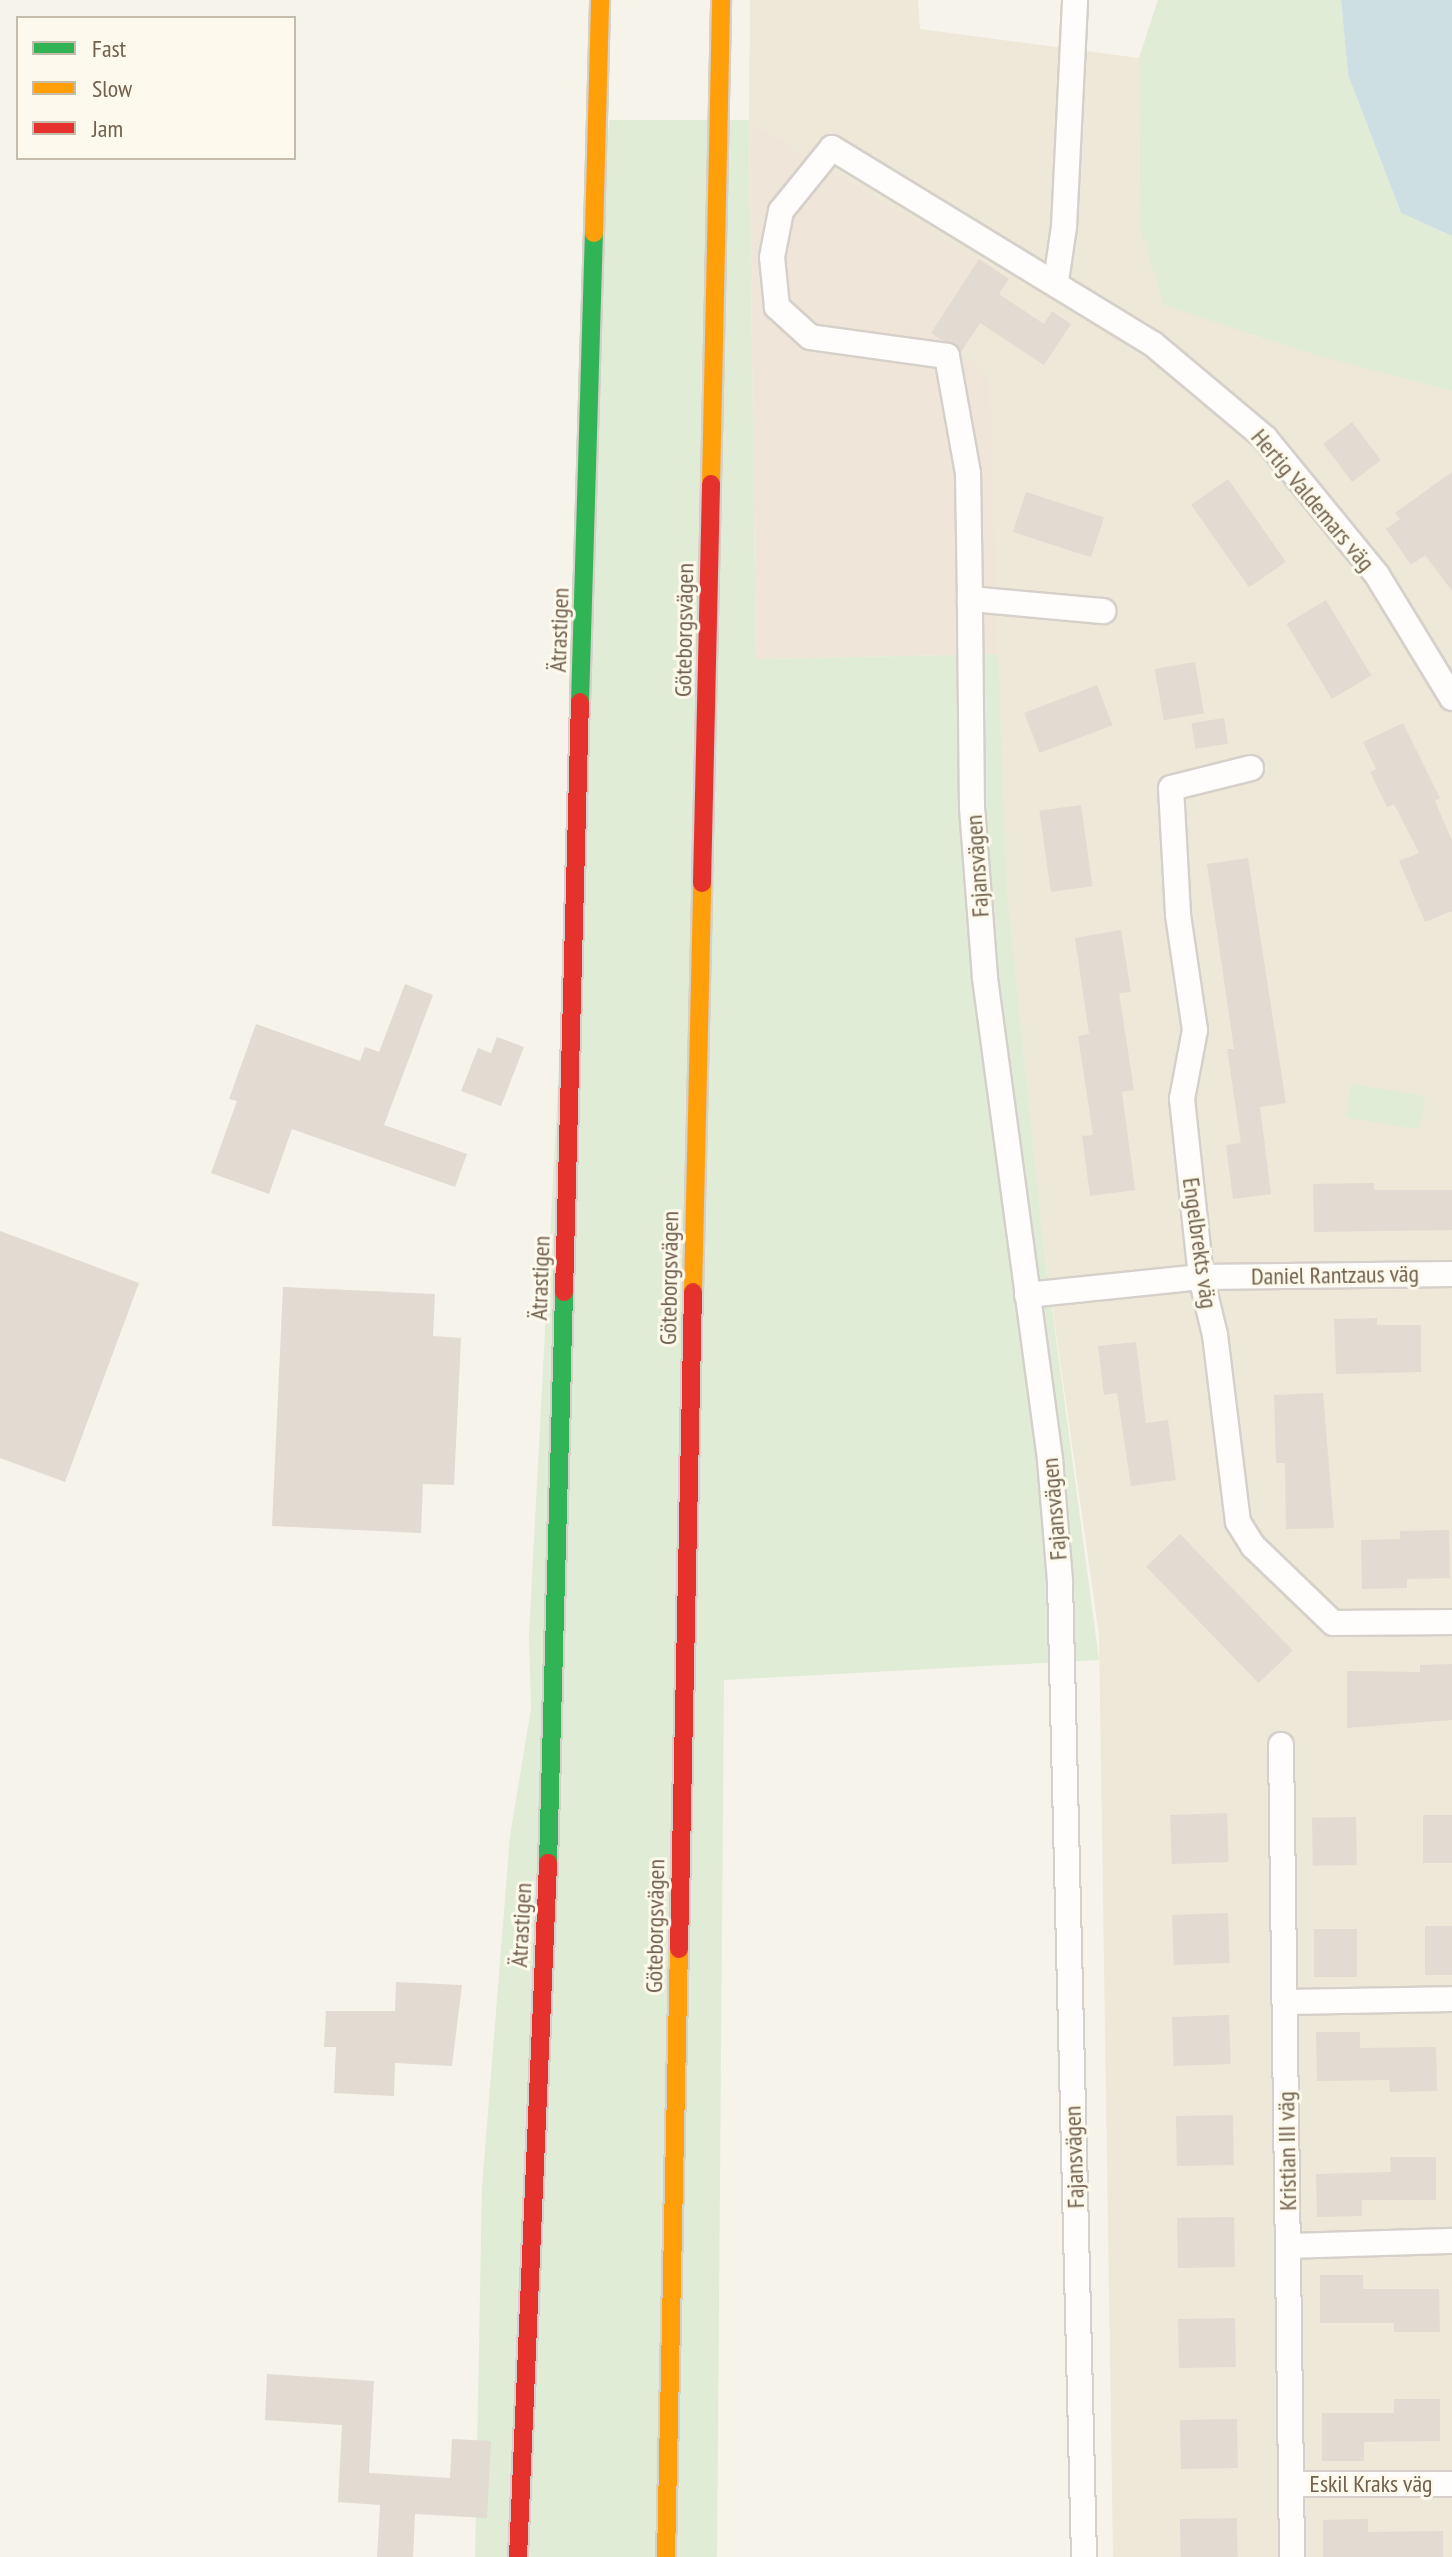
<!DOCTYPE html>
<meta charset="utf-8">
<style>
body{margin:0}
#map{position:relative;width:1452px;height:2557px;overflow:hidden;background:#f6f3ea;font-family:"PT Sans Narrow",sans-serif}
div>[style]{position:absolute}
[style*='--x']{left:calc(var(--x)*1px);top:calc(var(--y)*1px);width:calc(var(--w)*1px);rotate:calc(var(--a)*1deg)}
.residential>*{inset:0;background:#eee8d8}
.commercial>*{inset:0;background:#f0e5d9}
.green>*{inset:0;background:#e0ecd6;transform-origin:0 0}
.water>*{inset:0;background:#cedfe4}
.building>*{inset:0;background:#e1dbd2;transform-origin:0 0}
.roads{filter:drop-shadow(2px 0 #d5d0c9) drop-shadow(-2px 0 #d5d0c9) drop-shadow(0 2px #d5d0c9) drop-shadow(0 -2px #d5d0c9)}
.street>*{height:24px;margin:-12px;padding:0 12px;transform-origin:12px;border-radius:12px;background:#fefdfc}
.fast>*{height:18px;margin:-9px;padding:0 9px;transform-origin:9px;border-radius:9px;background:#30b455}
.slow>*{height:18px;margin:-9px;padding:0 9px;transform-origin:9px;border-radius:9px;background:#ff9f0a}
.jam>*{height:18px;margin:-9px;padding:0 9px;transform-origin:9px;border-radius:9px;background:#e5322d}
span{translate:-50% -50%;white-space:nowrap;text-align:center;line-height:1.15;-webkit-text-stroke:6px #fdf9ec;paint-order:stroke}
.street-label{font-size:24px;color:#71604d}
.legend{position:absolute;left:16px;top:16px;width:280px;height:144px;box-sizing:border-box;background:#fdf9ec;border:2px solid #c5bcac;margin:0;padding:10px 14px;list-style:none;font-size:24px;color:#71604d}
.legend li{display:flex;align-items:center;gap:16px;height:40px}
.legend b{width:40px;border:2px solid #c5bcac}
</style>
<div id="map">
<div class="residential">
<i style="clip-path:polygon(750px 0,918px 0,920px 29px,1139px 58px,1140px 228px,1252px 335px,1452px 391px,1452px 2557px,1113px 2557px,1099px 1635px,1043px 1240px,1007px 888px,995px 589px,960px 353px,836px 173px,749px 120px)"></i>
</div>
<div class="commercial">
<i style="clip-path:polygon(749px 120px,1009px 279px,960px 353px,989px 380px,998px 654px,756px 659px)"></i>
</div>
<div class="green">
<i style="clip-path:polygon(1158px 0,1341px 0,1348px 75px,1401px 213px,1452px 236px,1452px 391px,1302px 351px,1164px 305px,1140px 228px,1139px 58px)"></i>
<i style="clip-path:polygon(609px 120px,749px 120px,756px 659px,998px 654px,1007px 888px,1043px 1240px,1099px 1660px,724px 1680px,717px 2557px,475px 2557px,482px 2187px,510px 1836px,531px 1709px,529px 1634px)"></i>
<i style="left:1351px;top:1084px;width:75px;height:34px;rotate:9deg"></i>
</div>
<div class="water">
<i style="clip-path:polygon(1341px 0,1452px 0,1452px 236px,1401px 213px,1348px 75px)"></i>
</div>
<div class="building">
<i style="clip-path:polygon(979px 259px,1009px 279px,999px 294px,1044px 324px,1052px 311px,1071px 324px,1044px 365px,980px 323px,961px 352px,931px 333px)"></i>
<i style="left:1352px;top:422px;width:48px;height:36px;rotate:53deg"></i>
<i style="clip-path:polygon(1452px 472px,1452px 591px,1425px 555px,1411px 565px,1386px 529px,1400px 519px,1395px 513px)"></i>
<i style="left:1228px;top:479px;width:101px;height:45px;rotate:55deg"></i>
<i style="left:1026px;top:492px;width:82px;height:42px;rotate:18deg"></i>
<i style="left:1326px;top:600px;width:88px;height:46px;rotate:59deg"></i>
<i style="left:1195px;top:662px;width:52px;height:41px;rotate:80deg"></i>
<i style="left:1097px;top:685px;width:43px;height:78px;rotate:69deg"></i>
<i style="left:1224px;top:718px;width:26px;height:33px;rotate:81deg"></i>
<i style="clip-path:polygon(1403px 723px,1440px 798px,1435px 801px,1452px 841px,1452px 911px,1425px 922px,1399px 861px,1419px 853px,1394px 804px,1387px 807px,1370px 772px,1376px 769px,1363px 742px)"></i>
<i style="left:1081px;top:805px;width:82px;height:42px;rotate:82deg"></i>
<i style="clip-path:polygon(1248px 858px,1286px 1103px,1260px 1107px,1271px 1194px,1233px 1199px,1226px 1145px,1241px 1143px,1227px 1049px,1234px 1049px,1207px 864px)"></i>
<i style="clip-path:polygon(1121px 930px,1131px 992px,1119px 993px,1134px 1090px,1122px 1092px,1135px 1190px,1090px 1196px,1082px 1136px,1093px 1135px,1078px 1036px,1089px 1034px,1075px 938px)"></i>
<i style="clip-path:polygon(405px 984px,433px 995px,384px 1125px,467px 1154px,455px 1187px,292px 1129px,269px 1194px,211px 1173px,237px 1101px,229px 1099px,256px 1024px,360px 1061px,365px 1047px,379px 1052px)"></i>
<i style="clip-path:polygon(497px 1037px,524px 1047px,501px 1106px,461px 1091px,478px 1048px,491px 1053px)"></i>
<i style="clip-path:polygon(1374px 1183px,1374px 1190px,1452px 1190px,1452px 1230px,1314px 1232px,1313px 1184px)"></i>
<i style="clip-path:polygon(0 1231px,139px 1283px,65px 1482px,0 1458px)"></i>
<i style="clip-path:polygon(283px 1287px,435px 1294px,433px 1336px,461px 1338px,454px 1485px,423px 1484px,421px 1533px,272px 1526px)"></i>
<i style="clip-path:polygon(1377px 1318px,1377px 1325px,1421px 1325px,1421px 1372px,1336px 1374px,1334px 1319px)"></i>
<i style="clip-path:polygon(1136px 1342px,1146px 1423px,1168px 1420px,1176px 1480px,1131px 1486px,1117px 1393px,1104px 1395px,1098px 1346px)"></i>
<i style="clip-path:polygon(1323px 1393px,1334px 1528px,1286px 1529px,1285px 1463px,1276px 1463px,1274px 1395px)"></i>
<i style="clip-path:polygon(1449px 1530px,1450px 1578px,1407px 1579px,1407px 1588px,1362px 1589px,1361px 1540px,1400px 1539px,1400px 1531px)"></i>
<i style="left:1180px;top:1534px;width:162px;height:47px;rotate:46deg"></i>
<i style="clip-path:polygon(1452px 1664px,1452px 1720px,1347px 1728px,1347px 1671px,1420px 1672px,1420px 1665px)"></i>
<i style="left:1227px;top:1813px;width:49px;height:57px;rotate:88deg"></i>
<i style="left:1452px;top:1815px;width:48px;height:29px;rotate:90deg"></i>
<i style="left:1356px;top:1817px;width:48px;height:44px;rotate:89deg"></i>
<i style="left:1228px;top:1913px;width:50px;height:56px;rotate:88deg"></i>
<i style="left:1425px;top:1926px;width:27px;height:49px"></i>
<i style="left:1314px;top:1929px;width:43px;height:48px"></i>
<i style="clip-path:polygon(396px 1982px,462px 1985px,452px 2066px,395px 2063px,394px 2096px,334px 2093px,336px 2047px,324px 2047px,326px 2011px,395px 2011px)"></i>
<i style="left:1229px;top:2015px;width:49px;height:57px;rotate:88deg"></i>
<i style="clip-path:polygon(1316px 2032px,1360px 2032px,1360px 2048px,1436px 2047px,1437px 2091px,1390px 2092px,1389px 2080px,1317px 2081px)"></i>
<i style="left:1233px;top:2115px;width:50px;height:57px;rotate:89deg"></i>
<i style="clip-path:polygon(1390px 2157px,1436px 2157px,1436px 2200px,1362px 2200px,1362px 2216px,1317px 2217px,1316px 2174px,1391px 2172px)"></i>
<i style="left:1234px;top:2217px;width:50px;height:57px;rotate:89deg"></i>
<i style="clip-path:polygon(1320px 2275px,1363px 2275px,1363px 2289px,1439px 2289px,1440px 2332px,1394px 2332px,1394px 2323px,1320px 2323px)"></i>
<i style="left:1235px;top:2318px;width:49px;height:57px;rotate:89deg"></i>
<i style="clip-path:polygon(267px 2374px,374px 2381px,369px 2473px,450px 2478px,452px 2439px,491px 2441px,487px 2518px,415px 2514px,413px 2557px,377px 2557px,380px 2505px,338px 2502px,342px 2425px,265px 2420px)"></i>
<i style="clip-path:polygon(1394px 2399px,1440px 2399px,1440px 2441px,1364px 2442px,1364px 2461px,1322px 2461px,1322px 2413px,1394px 2413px)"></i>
<i style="left:1237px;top:2419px;width:49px;height:57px;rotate:89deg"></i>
<i style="left:1237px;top:2518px;width:39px;height:57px;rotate:89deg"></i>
<i style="clip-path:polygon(1368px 2519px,1368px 2532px,1443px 2531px,1443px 2557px,1323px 2557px,1323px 2520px)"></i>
</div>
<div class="roads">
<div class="street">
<i style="--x:1056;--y:281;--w:55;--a:-81.6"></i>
<i style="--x:1064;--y:227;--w:227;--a:-87.2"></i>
<i style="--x:970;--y:599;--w:126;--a:-90.9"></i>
<i style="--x:968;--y:473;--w:119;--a:-100.2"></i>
<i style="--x:947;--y:356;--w:138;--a:-172.1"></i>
<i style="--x:810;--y:337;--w:45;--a:-137.7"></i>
<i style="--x:777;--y:307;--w:50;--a:-95.7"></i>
<i style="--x:772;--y:257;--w:47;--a:-78.9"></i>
<i style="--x:781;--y:211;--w:81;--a:-51"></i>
<i style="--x:832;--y:148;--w:376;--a:31.4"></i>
<i style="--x:1153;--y:344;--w:146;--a:40"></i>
<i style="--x:1265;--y:438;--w:177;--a:50.7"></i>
<i style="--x:1377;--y:575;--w:144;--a:58.6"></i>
<i style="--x:1251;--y:768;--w:82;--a:166"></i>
<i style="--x:1171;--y:788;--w:127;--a:86.8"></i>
<i style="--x:1178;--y:915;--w:116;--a:81.6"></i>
<i style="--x:1195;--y:1030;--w:70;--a:100.7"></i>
<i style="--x:1182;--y:1099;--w:179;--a:83.9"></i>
<i style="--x:1201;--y:1277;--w:60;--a:76.4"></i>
<i style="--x:1215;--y:1335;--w:188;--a:83"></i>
<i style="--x:1238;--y:1522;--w:28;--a:58"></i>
<i style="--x:1253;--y:1546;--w:111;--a:43.9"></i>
<i style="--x:1333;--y:1623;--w:119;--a:-0.5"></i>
<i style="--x:1027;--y:1295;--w:175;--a:-5.9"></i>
<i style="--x:1201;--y:1277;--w:251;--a:-0.7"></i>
<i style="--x:1281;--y:1745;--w:812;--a:89.22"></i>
<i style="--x:1285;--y:2002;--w:167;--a:-1"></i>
<i style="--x:1289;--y:2246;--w:163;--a:-1.8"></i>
<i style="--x:1291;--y:2484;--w:161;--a:0"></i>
<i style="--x:1084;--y:2557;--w:976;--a:-91.41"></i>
<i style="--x:1060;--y:1581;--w:122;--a:-94.7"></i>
<i style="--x:1050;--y:1459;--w:486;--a:-97.7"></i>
<i style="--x:985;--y:977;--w:170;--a:-94.4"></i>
<i style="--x:972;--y:807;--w:208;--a:-90.6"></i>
<i style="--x:970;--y:599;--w:134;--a:5.2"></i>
</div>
<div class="fast">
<i style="--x:580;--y:702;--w:469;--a:-88.3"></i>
<i style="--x:548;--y:1863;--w:571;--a:-88.39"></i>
</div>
<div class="slow">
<i style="--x:594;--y:233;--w:233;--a:-88.5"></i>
<i style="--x:711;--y:484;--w:484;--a:-88.8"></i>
<i style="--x:693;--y:1292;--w:409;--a:-88.7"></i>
<i style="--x:666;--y:2557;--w:608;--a:-88.78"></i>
</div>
<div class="jam">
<i style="--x:702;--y:883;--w:399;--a:-88.7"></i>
<i style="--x:564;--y:1292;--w:590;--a:-88.45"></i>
<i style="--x:679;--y:1949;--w:657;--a:-88.78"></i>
<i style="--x:518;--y:2557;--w:695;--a:-87.52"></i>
</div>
</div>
<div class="street-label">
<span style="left:1313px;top:500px;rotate:50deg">Hertig Valdemars väg</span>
<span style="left:559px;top:630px;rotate:-88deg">Ätrastigen</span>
<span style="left:684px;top:630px;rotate:-89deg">Göteborgsvägen</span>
<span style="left:977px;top:866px;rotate:-94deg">Fajansvägen</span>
<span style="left:1200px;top:1243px;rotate:82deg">Engelbrekts väg</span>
<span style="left:1335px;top:1275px;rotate:-1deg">Daniel Rantzaus väg</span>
<span style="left:540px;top:1278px;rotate:-88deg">Ätrastigen</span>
<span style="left:669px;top:1278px;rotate:-89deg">Göteborgsvägen</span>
<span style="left:1054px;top:1509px;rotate:-95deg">Fajansvägen</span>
<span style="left:521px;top:1925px;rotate:-87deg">Ätrastigen</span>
<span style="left:655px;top:1926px;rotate:-89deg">Göteborgsvägen</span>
<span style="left:1287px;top:2151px;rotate:-91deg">Kristian III väg</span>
<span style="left:1074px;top:2157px;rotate:-92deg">Fajansvägen</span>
<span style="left:1371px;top:2484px">Eskil Kraks väg</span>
</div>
<ul class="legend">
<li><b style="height:10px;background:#30b455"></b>Fast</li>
<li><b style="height:10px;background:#ff9f0a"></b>Slow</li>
<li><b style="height:10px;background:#e5322d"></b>Jam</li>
</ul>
</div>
